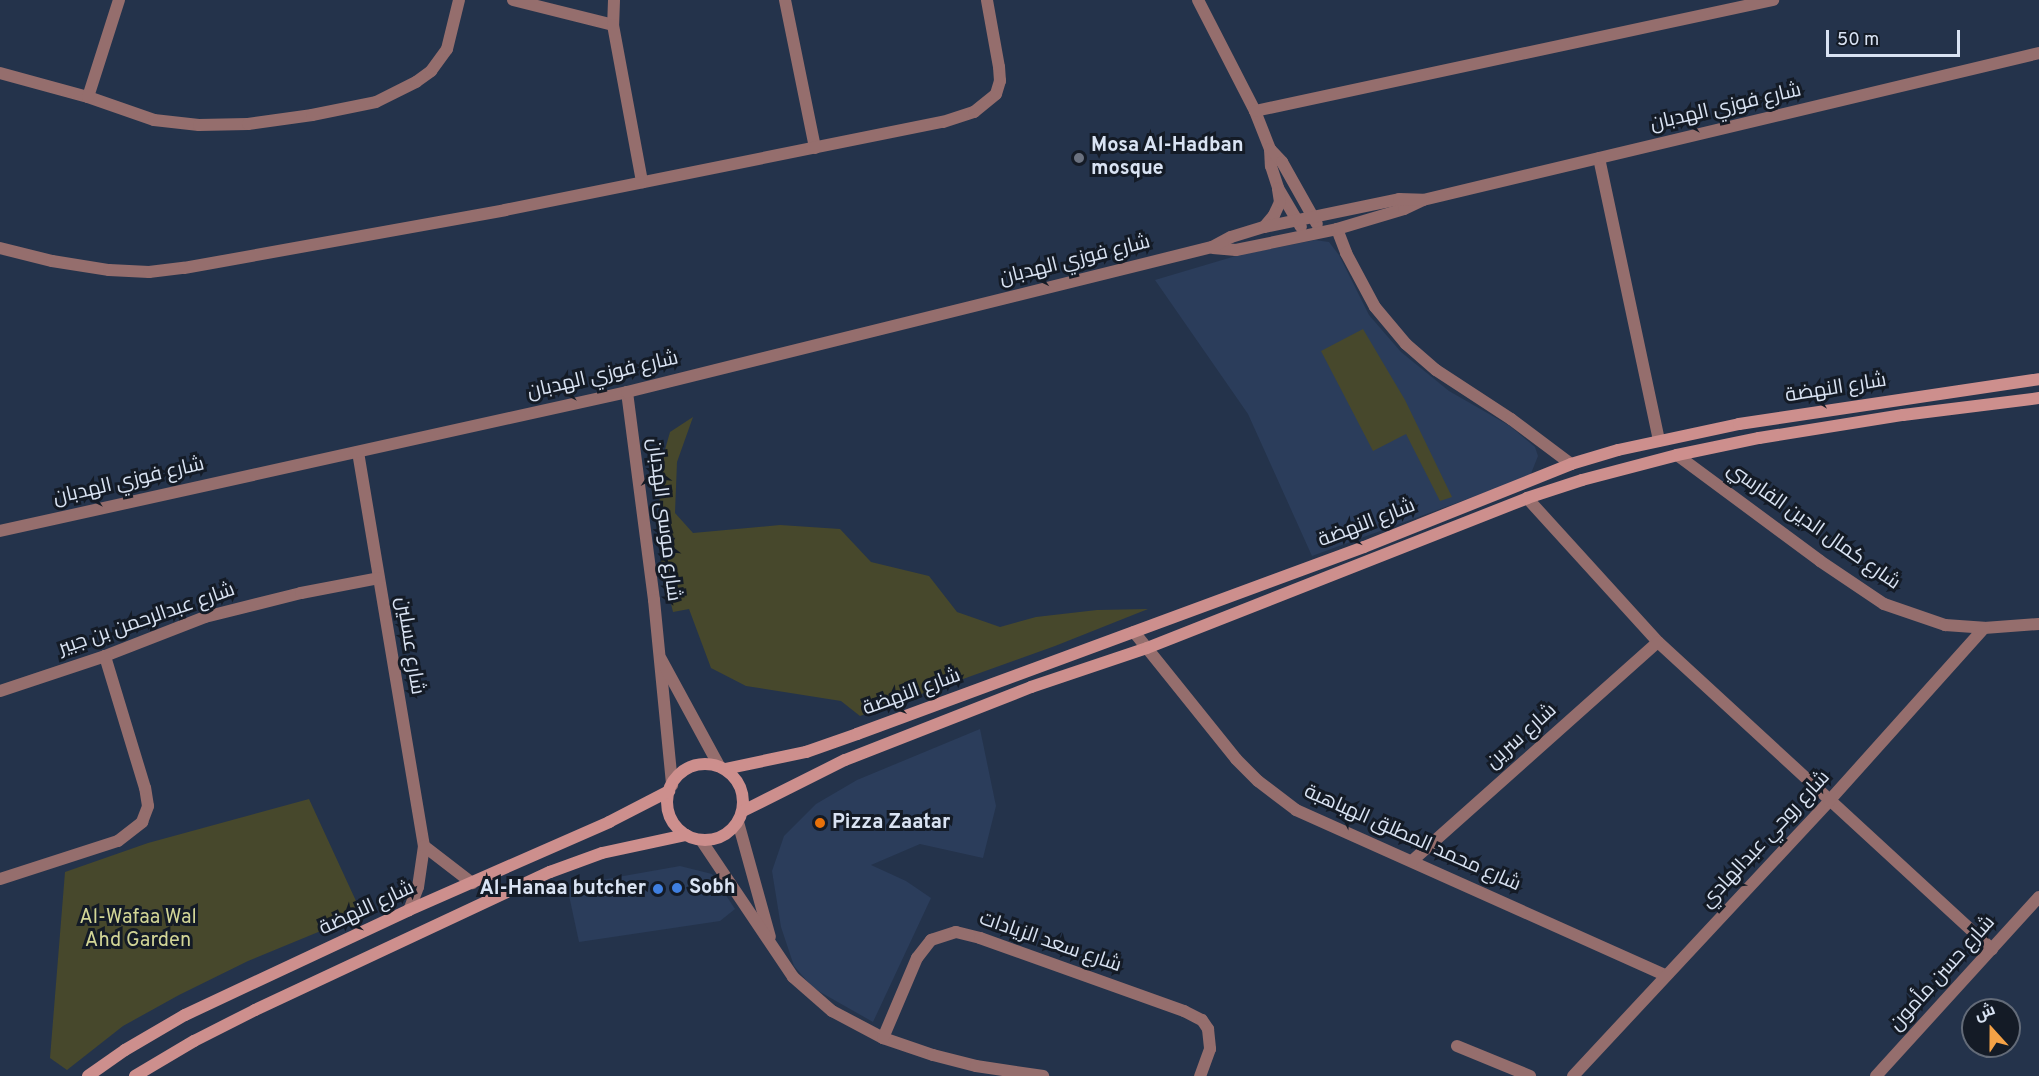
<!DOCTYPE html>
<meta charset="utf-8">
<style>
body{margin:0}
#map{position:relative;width:2039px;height:1076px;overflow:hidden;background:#24334b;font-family:Overpass,Cairo,sans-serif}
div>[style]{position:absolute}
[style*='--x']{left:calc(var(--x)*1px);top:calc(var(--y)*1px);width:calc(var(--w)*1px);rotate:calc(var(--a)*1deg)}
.built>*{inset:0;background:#2b3d5b}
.green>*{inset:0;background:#47482c}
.street>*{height:12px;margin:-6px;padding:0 6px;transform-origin:6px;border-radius:6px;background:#956e6d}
.secondary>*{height:12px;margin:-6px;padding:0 6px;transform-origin:6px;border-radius:6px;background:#cd8f8d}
.secondary>.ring{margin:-6px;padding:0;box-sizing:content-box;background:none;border:12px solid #cd8f8d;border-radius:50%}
.dots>*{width:16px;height:16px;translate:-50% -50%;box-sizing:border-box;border:3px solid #141b26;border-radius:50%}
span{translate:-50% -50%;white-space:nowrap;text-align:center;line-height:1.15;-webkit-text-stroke:6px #141b26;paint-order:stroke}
.street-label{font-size:20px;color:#d9e3f3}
.poi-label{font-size:20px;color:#d9e3f3;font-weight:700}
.left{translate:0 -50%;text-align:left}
.right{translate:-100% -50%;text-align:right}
.park-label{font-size:20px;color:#d2d596}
.north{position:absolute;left:1961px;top:998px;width:60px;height:60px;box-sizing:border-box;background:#141b26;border:2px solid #636b78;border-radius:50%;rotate:339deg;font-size:16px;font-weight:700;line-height:24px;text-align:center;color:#d9e3f3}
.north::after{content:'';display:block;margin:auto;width:21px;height:27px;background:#f5a246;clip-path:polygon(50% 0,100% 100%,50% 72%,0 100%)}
.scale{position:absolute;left:1826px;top:30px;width:134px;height:27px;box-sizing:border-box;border:3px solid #d9e3f3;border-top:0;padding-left:8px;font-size:18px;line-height:21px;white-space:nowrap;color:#d9e3f3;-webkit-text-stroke:4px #141b26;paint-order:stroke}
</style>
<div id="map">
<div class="built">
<i style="clip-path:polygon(1315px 240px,1329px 242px,1339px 255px,1369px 315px,1401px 352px,1449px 391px,1510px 426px,1535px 447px,1538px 456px,1530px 476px,1312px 556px,1248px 414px,1155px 280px,1239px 255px)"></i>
<i style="clip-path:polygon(980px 729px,996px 806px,983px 858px,920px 844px,871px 865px,906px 881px,931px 898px,873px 1022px,813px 988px,794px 966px,781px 927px,772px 871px,784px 836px,816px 804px,857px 780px)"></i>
<i style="clip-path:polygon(680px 866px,712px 874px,735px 909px,720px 921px,579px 942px,567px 886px)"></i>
</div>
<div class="green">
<i style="clip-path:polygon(1363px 329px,1405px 400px,1452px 497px,1440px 501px,1406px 434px,1373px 451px,1321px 351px)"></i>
<i style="clip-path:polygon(693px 417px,677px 462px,675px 513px,693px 533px,780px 525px,840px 529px,871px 562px,929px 576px,957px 612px,1000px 627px,1036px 617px,1097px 610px,1148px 609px,1055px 646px,860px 716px,841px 701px,746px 686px,711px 668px,689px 609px,673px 612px,661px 562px,659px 471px,670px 432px)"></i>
<i style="clip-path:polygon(309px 799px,362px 914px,248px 961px,179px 995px,123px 1026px,67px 1070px,50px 1058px,65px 872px,148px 843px)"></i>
</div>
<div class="street">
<i style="--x:513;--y:0;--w:103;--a:14"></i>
<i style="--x:614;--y:0;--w:25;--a:92"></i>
<i style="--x:613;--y:25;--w:160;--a:79.5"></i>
<i style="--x:785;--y:0;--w:151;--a:78.5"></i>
<i style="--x:1198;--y:0;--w:125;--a:62.8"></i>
<i style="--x:1255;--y:111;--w:41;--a:68.5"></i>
<i style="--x:1270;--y:149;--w:17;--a:87"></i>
<i style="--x:1271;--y:166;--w:23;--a:72"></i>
<i style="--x:1278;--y:188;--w:45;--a:59.5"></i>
<i style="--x:0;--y:73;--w:91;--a:15.3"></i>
<i style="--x:88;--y:97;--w:70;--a:19.2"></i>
<i style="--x:154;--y:120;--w:45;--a:6.3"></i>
<i style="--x:199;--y:125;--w:49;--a:-1.2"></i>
<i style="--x:248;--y:124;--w:65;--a:-8"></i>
<i style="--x:312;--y:115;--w:65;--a:-11.5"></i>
<i style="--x:376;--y:102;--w:45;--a:-26.6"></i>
<i style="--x:416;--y:82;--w:19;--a:-36"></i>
<i style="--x:431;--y:71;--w:27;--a:-54"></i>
<i style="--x:447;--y:49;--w:50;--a:-76.2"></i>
<i style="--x:88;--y:97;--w:102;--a:-72.3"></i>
<i style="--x:1255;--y:111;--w:530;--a:-12.09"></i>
<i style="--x:1270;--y:149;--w:18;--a:47"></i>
<i style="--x:1282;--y:162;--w:71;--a:60.6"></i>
<i style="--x:1599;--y:158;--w:289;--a:78"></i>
<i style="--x:1264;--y:227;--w:16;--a:-50"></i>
<i style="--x:1274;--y:215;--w:14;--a:-65"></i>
<i style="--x:1280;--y:202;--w:13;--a:-99"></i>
<i style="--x:1337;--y:229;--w:26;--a:69"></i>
<i style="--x:1346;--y:253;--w:61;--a:61.8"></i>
<i style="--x:1375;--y:307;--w:48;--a:50"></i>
<i style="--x:1406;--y:344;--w:40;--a:41"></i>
<i style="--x:1436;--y:370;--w:90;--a:33.2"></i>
<i style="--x:1511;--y:419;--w:75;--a:36.9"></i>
<i style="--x:0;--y:248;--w:54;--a:14"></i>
<i style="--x:52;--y:261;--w:58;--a:9"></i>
<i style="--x:109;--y:270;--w:40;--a:2.9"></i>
<i style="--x:149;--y:272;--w:35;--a:-7"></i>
<i style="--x:184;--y:268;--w:326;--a:-10.2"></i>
<i style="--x:505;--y:210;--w:447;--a:-11.4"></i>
<i style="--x:943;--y:122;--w:33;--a:-18"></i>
<i style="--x:974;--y:112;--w:28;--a:-39"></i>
<i style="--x:996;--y:94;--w:14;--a:-73"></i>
<i style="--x:1000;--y:81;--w:14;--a:-94"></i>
<i style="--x:999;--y:67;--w:68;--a:-100.2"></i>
<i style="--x:1213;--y:248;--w:23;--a:5"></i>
<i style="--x:1236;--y:250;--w:103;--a:-11.7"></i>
<i style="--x:1337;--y:229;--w:70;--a:-16.6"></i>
<i style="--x:1404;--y:209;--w:21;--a:-25"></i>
<i style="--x:1423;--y:200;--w:633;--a:-13.42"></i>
<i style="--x:627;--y:392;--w:210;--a:82.6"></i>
<i style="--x:654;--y:600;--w:186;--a:84.4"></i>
<i style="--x:358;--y:452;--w:399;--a:80.5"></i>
<i style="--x:424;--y:846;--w:41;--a:98.3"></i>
<i style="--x:418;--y:887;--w:25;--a:111"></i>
<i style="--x:1677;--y:455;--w:178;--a:36.5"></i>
<i style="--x:1820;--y:561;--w:77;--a:33.9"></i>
<i style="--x:1884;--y:604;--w:65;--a:19"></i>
<i style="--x:1945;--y:625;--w:39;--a:4"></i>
<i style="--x:1984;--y:628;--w:55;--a:-4.2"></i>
<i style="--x:1527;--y:498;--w:195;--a:47.7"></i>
<i style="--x:1658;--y:642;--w:454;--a:42.6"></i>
<i style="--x:0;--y:531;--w:642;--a:-12.5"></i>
<i style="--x:627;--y:392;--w:603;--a:-13.92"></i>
<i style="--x:1212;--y:247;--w:21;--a:-28"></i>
<i style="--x:1231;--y:237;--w:34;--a:-17"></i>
<i style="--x:1264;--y:227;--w:138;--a:-11.7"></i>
<i style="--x:1399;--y:199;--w:24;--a:2"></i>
<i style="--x:1134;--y:632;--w:163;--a:51.2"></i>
<i style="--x:1236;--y:759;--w:31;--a:45"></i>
<i style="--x:1258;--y:781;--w:48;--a:37.3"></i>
<i style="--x:1296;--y:810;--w:404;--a:24.1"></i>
<i style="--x:661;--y:659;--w:122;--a:61.5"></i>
<i style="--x:0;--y:691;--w:111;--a:-18.4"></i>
<i style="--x:105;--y:656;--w:107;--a:-21.3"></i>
<i style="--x:205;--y:617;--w:99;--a:-14"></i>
<i style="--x:301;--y:593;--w:79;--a:-10.9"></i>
<i style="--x:738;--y:822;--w:119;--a:74.5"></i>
<i style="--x:701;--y:840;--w:165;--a:56.1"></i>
<i style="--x:793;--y:977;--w:52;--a:41.1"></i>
<i style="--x:832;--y:1011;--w:58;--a:27.9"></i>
<i style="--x:883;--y:1038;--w:53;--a:18.8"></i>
<i style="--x:933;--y:1055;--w:44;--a:14.3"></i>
<i style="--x:976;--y:1066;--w:68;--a:8.5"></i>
<i style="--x:424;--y:846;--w:61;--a:37.6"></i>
<i style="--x:1412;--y:861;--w:329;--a:-41.7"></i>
<i style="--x:0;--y:879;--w:124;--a:-17.9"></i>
<i style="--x:118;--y:841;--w:31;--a:-38"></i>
<i style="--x:142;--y:822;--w:17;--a:-69"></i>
<i style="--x:148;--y:806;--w:18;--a:-99"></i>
<i style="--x:145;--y:788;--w:138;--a:-106.9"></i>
<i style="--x:883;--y:1038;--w:87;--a:-67"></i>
<i style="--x:917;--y:958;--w:23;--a:-52"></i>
<i style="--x:931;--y:940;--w:26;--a:-18"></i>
<i style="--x:956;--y:932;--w:25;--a:14"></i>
<i style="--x:980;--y:938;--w:217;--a:19.7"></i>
<i style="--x:1184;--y:1011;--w:20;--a:27"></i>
<i style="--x:1202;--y:1020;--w:11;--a:56"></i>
<i style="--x:1208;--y:1029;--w:20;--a:84"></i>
<i style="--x:1210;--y:1049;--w:29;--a:110"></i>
<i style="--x:1457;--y:1046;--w:79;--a:22.3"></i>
<i style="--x:1573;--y:1076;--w:376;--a:-47"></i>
<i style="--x:1829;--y:801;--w:232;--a:-48.1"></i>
<i style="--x:1876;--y:1076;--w:242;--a:-47.7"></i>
</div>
<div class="secondary">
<i class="ring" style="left:667px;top:764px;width:64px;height:64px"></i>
<i style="--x:725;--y:769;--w:83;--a:-11.9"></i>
<i style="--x:806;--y:752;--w:54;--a:-19.4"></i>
<i style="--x:857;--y:734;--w:540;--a:-20.25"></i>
<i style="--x:1364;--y:547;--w:223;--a:-21.8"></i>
<i style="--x:1571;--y:464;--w:49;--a:-16.6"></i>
<i style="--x:1618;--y:450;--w:124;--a:-12.1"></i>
<i style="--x:1739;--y:424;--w:303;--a:-8.5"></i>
<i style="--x:743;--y:811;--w:114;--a:-26.6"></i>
<i style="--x:845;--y:760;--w:200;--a:-21.4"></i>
<i style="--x:1031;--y:687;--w:122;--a:-18.6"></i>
<i style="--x:1147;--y:648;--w:409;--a:-21.5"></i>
<i style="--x:1527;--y:498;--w:58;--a:-18.1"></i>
<i style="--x:1582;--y:480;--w:98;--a:-14.7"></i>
<i style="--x:1677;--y:455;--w:84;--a:-11.7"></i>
<i style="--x:1759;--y:438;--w:146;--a:-9.1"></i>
<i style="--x:1903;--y:415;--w:137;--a:-7.1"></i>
<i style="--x:88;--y:1076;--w:45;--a:-35.1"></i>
<i style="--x:125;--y:1050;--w:69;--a:-30.3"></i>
<i style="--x:185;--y:1015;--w:247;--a:-25.1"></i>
<i style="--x:409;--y:910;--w:219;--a:-23.7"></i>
<i style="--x:609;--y:822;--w:68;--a:-27.3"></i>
<i style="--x:135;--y:1076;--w:69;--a:-30.7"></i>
<i style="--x:194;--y:1041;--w:68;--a:-26.9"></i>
<i style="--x:255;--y:1010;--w:326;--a:-25.1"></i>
<i style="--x:550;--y:872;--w:55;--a:-20.1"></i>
<i style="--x:602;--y:853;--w:86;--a:-12.1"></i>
</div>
<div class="dots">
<i style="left:1079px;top:158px;background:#6b7280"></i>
<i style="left:820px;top:823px;background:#e8710a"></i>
<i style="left:677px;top:888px;background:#3f7fe0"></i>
<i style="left:658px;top:889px;background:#3f7fe0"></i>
</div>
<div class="street-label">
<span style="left:1726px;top:108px;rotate:-13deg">شارع فوزي الهدبان</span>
<span style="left:1075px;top:261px;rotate:-14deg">شارع فوزي الهدبان</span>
<span style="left:603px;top:376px;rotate:-13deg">شارع فوزي الهدبان</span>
<span style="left:1836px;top:389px;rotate:-9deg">شارع النهضة</span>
<span style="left:129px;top:482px;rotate:-13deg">شارع فوزي الهدبان</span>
<span style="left:663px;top:520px;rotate:83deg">شارع موسى الهدبان</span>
<span style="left:1367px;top:524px;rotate:-21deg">شارع النهضة</span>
<span style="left:1813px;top:527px;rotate:35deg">شارع كمال الدين الفارسي</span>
<span style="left:147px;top:620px;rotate:-19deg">شارع عبدالرحمن بن جبير</span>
<span style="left:409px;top:646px;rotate:81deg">شارع عسلين</span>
<span style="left:912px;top:693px;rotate:-20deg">شارع النهضة</span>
<span style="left:1522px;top:737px;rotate:-42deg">شارع سرين</span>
<span style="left:1412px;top:839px;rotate:24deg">شارع محمد المطلق الهباهبة</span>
<span style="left:1766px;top:840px;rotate:-47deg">شارع روحي عبدالهادي</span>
<span style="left:367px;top:909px;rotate:-25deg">شارع النهضة</span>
<span style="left:1050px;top:943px;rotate:19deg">شارع سعد الزيادات</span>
<span style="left:1943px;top:974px;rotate:-48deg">شارع حسن مأمون</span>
</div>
<div class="poi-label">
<span class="left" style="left:1091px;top:158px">Mosa Al-Hadban<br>mosque</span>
<span class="left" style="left:832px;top:823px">Pizza Zaatar</span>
<span class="left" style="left:689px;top:888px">Sobh</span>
<span class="right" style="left:646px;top:889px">Al-Hanaa butcher</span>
</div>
<div class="park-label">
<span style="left:138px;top:930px">Al-Wafaa Wal<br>Ahd Garden</span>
</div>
<div class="north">ش</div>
<div class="scale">50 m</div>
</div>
